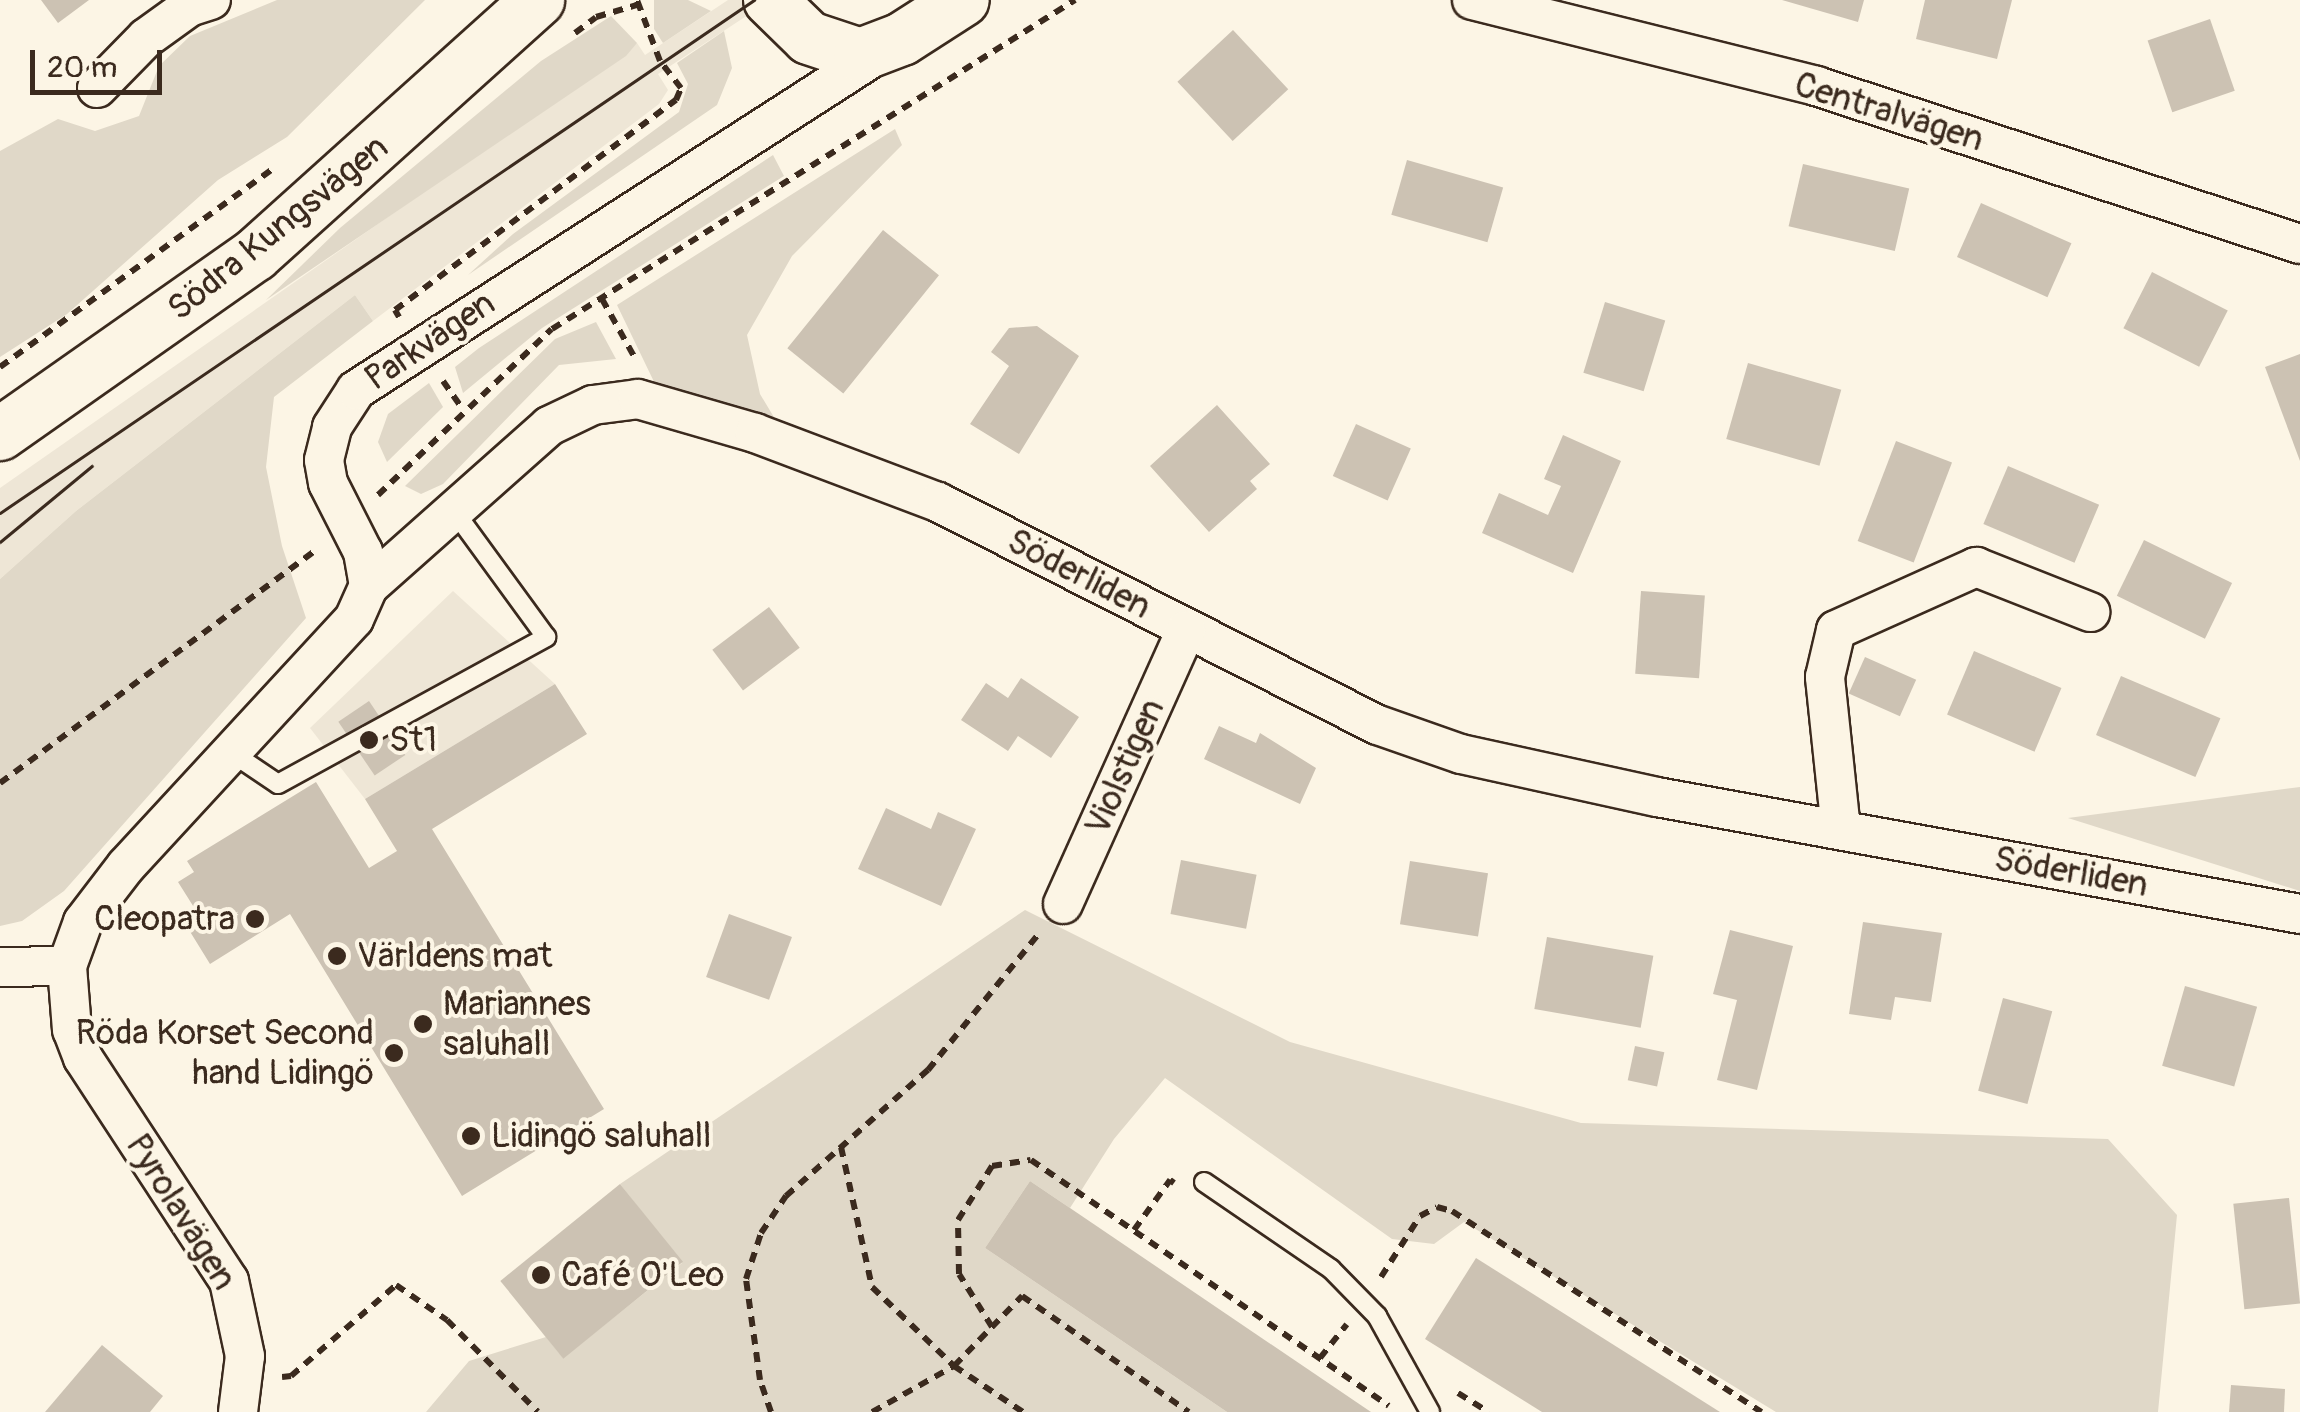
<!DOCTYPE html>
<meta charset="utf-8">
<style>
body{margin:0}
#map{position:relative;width:2300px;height:1412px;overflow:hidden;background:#fcf5e5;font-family:Pangolin,sans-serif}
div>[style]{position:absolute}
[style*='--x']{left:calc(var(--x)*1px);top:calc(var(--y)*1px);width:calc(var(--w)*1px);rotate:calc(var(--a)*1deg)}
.built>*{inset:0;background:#eee6d6}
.green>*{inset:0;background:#e0d8c8}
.building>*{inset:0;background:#ccc2b3;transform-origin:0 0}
.path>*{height:6px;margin-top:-3px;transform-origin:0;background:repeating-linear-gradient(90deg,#3b2a1e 0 10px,transparent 0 18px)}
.roads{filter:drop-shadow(2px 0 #3b2a1e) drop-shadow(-2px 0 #3b2a1e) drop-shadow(0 2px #3b2a1e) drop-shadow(0 -2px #3b2a1e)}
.lane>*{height:18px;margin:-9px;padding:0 9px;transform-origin:9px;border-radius:9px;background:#fcf5e5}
.street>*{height:38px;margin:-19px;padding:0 19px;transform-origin:19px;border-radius:19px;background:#fcf5e5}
.secondary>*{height:52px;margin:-26px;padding:0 26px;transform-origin:26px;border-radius:26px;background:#fcf5e5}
.tram>*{height:2.5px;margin:-1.25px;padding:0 1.25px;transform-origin:1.25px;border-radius:1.25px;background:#3b2a1e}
.dots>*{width:28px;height:28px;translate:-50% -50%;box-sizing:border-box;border:5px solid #fcf5e5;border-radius:50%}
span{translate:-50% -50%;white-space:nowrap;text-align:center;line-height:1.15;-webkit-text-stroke:8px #fcf5e5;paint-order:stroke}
.street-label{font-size:35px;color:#3b2a1e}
.poi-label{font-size:35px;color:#3b2a1e}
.left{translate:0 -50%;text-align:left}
.right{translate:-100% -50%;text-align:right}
.scale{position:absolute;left:30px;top:50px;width:132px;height:45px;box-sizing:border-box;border:5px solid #3b2a1e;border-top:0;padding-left:12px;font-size:30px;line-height:35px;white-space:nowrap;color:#3b2a1e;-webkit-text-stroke:8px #fcf5e5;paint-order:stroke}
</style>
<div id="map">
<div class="built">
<i style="clip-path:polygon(728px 0,771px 0,658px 74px,668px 90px,659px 104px,373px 321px,355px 295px,76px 511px,0 579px,0 488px,637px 43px,645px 55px)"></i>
<i style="clip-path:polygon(453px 591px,555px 684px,365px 799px,310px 728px)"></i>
</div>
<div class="green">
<i style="clip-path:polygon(277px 0,425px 0,287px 137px,218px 180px,67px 314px,0 357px,0 151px,58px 119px,95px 131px,139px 116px,159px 66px,190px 36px)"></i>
<i style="clip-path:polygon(654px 0,688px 0,711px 11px,663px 43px,654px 29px)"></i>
<i style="clip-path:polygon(611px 16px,637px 43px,626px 56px,266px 300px,340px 228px,541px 61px)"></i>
<i style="clip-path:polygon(724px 31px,732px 68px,717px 105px,468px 275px,513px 234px,679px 112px,688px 84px,677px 63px)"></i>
<i style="clip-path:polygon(895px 129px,902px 145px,792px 256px,747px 335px,760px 394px,775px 419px,657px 388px,617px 305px)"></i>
<i style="clip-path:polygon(773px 155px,784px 176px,542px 328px,463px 393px,455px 367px,479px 348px)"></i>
<i style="clip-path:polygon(355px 295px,373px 321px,274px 397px,266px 467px,282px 546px,306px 618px,64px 891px,22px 921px,0 926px,0 579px,76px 511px)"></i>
<i style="clip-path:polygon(596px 322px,616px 359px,559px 365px,443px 484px,421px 494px,405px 486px,555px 339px)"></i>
<i style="clip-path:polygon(429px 383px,443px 407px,387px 462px,378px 442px,388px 414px)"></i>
<i style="clip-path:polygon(2300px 787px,2300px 891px,2068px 818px)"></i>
<i style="clip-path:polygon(1025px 910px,1290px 1042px,1581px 1123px,2108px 1139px,2177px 1215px,2158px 1412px,1776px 1412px,1464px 1222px,1434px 1244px,1392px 1239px,1165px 1078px,1114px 1139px,1070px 1208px,1030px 1181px,985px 1248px,1227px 1412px,426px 1412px,469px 1361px,546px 1337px,563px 1358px,682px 1263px,620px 1184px)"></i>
</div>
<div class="building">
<i style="clip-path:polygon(41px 0,89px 0,58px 23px)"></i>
<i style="clip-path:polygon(1782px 0,1864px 0,1858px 22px)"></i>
<i style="clip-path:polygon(1925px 0,2012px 0,1997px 59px,1916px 39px)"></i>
<i style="left:2210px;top:19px;width:76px;height:66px;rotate:71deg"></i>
<i style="left:1233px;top:30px;width:81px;height:76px;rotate:47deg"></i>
<i style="left:1407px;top:160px;width:100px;height:57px;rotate:16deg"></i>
<i style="left:1803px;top:164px;width:109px;height:64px;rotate:13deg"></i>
<i style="left:1981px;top:203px;width:99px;height:59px;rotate:24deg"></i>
<i style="left:883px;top:230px;width:72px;height:152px;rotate:39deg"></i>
<i style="left:2152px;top:272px;width:85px;height:63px;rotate:27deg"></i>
<i style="left:1605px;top:302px;width:63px;height:74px;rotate:17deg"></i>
<i style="clip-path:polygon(1037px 326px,1079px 356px,1019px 454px,970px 424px,1009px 366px,991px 352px,1009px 328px)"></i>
<i style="clip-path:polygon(2300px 354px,2300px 461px,2265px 367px)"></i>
<i style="left:1748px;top:363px;width:97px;height:79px;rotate:16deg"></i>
<i style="clip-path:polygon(1217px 405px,1270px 464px,1250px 481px,1257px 489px,1209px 532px,1150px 466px)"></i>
<i style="left:1356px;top:424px;width:60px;height:57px;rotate:24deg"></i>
<i style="clip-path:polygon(1563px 435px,1621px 461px,1573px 573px,1482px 533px,1499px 493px,1548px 515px,1561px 486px,1544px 479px)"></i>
<i style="left:1896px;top:441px;width:60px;height:107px;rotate:21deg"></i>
<i style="left:2008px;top:466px;width:99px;height:63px;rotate:23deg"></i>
<i style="left:2144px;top:540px;width:98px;height:62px;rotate:26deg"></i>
<i style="left:1641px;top:591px;width:64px;height:83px;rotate:4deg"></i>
<i style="left:769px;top:607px;width:51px;height:71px;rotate:53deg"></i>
<i style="left:1974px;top:651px;width:95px;height:69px;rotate:23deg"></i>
<i style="left:1865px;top:657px;width:56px;height:40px;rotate:24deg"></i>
<i style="left:2121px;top:676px;width:108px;height:64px;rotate:23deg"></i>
<i style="clip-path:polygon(1021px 678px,1079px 717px,1051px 758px,1018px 736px,1008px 751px,961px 720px,986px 683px,1008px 698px)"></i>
<i style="clip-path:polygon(555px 684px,587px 734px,432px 829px,604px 1109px,462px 1196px,290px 914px,210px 964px,181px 917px,195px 909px,178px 882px,194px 872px,187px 861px,316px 782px,369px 868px,397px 851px,365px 799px)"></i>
<i style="left:369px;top:701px;width:65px;height:37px;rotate:56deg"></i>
<i style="clip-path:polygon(1219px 726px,1256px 743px,1260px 733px,1316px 768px,1300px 804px,1204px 759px)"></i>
<i style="clip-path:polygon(886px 808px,931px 829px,938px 812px,976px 829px,941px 906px,858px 869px)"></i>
<i style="left:1181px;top:860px;width:77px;height:55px;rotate:11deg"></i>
<i style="left:1410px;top:861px;width:79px;height:64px;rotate:9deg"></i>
<i style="left:729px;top:914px;width:67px;height:67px;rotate:20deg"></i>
<i style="clip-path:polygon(1863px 922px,1942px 933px,1931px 1002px,1895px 997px,1891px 1020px,1849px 1014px)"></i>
<i style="clip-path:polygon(1730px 930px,1793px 946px,1757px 1090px,1717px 1080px,1737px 1000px,1713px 994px)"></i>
<i style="left:1547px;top:937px;width:108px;height:73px;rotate:10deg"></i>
<i style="left:2185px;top:986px;width:75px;height:83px;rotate:16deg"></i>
<i style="left:2003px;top:998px;width:51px;height:96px;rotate:15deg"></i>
<i style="left:1635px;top:1046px;width:30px;height:35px;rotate:12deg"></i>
<i style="clip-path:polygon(1030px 1181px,1070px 1208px,1371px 1412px,1227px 1412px,985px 1248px)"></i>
<i style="left:620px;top:1184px;width:100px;height:154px;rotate:51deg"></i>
<i style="left:2289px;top:1198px;width:106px;height:56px;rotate:84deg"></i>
<i style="clip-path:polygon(1476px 1258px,1720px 1412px,1542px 1412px,1425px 1339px)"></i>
<i style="clip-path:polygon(102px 1345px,163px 1396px,150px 1412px,45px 1412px)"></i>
<i style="clip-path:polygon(2231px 1385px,2285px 1389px,2284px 1412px,2229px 1412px)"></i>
</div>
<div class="path">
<i style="--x:575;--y:33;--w:26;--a:-37"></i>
<i style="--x:596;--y:17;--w:43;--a:-16.3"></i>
<i style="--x:602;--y:299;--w:68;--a:60.8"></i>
<i style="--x:399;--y:317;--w:8;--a:-120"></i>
<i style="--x:395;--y:310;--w:351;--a:-36.8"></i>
<i style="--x:676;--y:100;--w:13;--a:-67"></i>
<i style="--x:681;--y:88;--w:34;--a:-128"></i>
<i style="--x:660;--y:61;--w:65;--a:-110.7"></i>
<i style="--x:0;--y:367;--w:339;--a:-36"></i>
<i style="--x:443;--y:381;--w:33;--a:55"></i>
<i style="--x:378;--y:495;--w:240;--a:-43.7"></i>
<i style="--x:552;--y:329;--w:618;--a:-32.17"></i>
<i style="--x:0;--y:783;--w:393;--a:-36.4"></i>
<i style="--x:841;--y:1147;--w:143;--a:77.5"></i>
<i style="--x:872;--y:1287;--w:114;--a:43.9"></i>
<i style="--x:954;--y:1366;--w:98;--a:-45.8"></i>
<i style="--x:1022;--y:1296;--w:203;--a:34.8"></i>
<i style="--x:1134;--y:1230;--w:62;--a:-54.2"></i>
<i style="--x:1170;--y:1180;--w:5;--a:37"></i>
<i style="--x:1381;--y:1277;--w:72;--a:-57.4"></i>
<i style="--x:1420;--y:1216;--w:19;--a:-28"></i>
<i style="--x:1437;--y:1207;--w:16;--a:15"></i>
<i style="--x:1452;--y:1211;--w:369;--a:33"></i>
<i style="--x:992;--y:1327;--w:62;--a:-121.9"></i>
<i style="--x:959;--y:1274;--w:54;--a:-91.1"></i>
<i style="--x:958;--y:1220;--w:64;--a:-57.8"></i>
<i style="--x:992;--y:1166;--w:39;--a:-9"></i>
<i style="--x:1031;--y:1160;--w:434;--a:34.5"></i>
<i style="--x:1320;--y:1358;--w:43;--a:-51.5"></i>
<i style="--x:282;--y:1377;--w:9;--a:-6"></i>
<i style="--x:291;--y:1376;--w:139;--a:-40.9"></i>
<i style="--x:396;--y:1285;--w:62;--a:34.5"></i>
<i style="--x:447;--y:1320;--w:129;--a:45.3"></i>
<i style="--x:1458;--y:1393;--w:36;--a:32"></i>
<i style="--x:771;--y:1412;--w:34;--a:-109"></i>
<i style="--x:760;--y:1380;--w:102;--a:-97.9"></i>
<i style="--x:746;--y:1279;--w:48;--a:-71.9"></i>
<i style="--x:761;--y:1233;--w:45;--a:-56"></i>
<i style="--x:786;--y:1196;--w:190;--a:-41.6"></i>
<i style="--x:928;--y:1070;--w:178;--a:-50.9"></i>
<i style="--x:872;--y:1412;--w:94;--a:-29.3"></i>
<i style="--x:954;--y:1366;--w:83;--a:33.7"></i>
</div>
<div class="roads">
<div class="lane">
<i style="--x:232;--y:753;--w:55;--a:34"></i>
<i style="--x:278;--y:784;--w:306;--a:-28.7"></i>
<i style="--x:546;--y:637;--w:160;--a:-126.1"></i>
<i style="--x:1204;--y:1182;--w:154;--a:34.4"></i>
<i style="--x:1331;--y:1269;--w:66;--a:45.6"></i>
<i style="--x:1377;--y:1316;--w:110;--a:61.1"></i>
</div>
<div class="street">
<i style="--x:1472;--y:0;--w:355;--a:14"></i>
<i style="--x:1816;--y:86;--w:509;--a:18.08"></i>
<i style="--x:97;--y:88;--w:70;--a:-45.6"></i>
<i style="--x:146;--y:38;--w:53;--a:-35.8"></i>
<i style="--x:189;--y:7;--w:23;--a:-18"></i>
<i style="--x:369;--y:586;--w:241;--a:-41.6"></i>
<i style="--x:549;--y:426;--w:49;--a:-25.5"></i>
<i style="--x:593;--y:405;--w:45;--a:-7.6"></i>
<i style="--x:638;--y:399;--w:122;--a:16.2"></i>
<i style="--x:755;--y:433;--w:196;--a:20.7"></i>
<i style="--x:938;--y:502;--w:493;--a:26.9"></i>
<i style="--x:1378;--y:725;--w:88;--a:19.3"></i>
<i style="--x:1461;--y:754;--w:201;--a:12.4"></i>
<i style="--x:1657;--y:797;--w:654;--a:10.31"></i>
<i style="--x:1841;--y:830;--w:154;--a:-96"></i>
<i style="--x:1825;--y:677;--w:48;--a:-76.8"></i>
<i style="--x:1836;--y:630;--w:154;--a:-24.2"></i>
<i style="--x:1976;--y:567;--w:123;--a:21.5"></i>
<i style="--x:1063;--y:904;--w:300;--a:-65.8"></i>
<i style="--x:0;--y:967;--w:67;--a:-0.9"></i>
<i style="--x:238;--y:1412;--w:56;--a:-82.9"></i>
<i style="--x:245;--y:1356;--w:77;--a:-102"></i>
<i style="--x:229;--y:1281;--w:267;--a:-123.2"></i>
<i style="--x:83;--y:1058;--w:30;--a:-111"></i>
<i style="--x:72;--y:1030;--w:64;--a:-94.5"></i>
<i style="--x:67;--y:966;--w:47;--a:-70"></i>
<i style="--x:83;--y:922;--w:71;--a:-52.5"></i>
<i style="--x:126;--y:866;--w:336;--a:-47.3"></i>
<i style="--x:354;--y:619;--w:36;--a:-66"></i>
<i style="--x:369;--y:586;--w:35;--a:-100"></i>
<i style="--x:363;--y:552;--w:77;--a:-116.9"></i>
<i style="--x:328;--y:483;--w:23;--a:-100"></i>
<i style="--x:324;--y:460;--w:34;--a:-76"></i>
<i style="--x:332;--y:427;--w:44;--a:-57"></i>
<i style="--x:356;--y:390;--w:628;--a:-32.78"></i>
</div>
<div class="secondary">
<i style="--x:770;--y:0;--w:54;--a:44.3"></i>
<i style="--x:809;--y:38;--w:54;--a:18.4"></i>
<i style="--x:860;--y:55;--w:45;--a:-20.9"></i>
<i style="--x:902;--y:39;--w:72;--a:-32.6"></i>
<i style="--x:0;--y:434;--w:312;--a:-35.1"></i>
<i style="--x:255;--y:255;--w:381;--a:-42"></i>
</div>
</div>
<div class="tram">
<i style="--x:0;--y:513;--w:912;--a:-34.23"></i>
<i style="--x:0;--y:542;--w:119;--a:-39.6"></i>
</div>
<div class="dots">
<i style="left:369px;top:740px;background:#3b2a1e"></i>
<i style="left:255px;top:919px;background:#3b2a1e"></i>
<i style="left:337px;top:956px;background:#3b2a1e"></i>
<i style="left:423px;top:1024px;background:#3b2a1e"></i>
<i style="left:394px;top:1053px;background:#3b2a1e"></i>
<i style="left:471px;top:1136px;background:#3b2a1e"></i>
<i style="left:541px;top:1275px;background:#3b2a1e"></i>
</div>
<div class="street-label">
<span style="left:1889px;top:112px;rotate:17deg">Centralvägen</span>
<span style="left:278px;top:228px;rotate:-39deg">Södra Kungsvägen</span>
<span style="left:430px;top:341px;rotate:-34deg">Parkvägen</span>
<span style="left:1079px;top:574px;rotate:27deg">Söderliden</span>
<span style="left:1125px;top:767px;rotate:-66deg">Violstigen</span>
<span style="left:2071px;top:872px;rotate:10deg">Söderliden</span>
<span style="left:181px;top:1212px;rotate:58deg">Pyrolavägen</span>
</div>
<div class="poi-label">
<span class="left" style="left:389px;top:740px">St1</span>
<span class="right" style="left:235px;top:919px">Cleopatra</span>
<span class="left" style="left:357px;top:956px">Världens mat</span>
<span class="left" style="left:443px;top:1024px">Mariannes<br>saluhall</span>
<span class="right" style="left:374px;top:1053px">Röda Korset Second<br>hand Lidingö</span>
<span class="left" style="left:491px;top:1136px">Lidingö saluhall</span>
<span class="left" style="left:561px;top:1275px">Café O'Leo</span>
</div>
<div class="scale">20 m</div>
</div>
